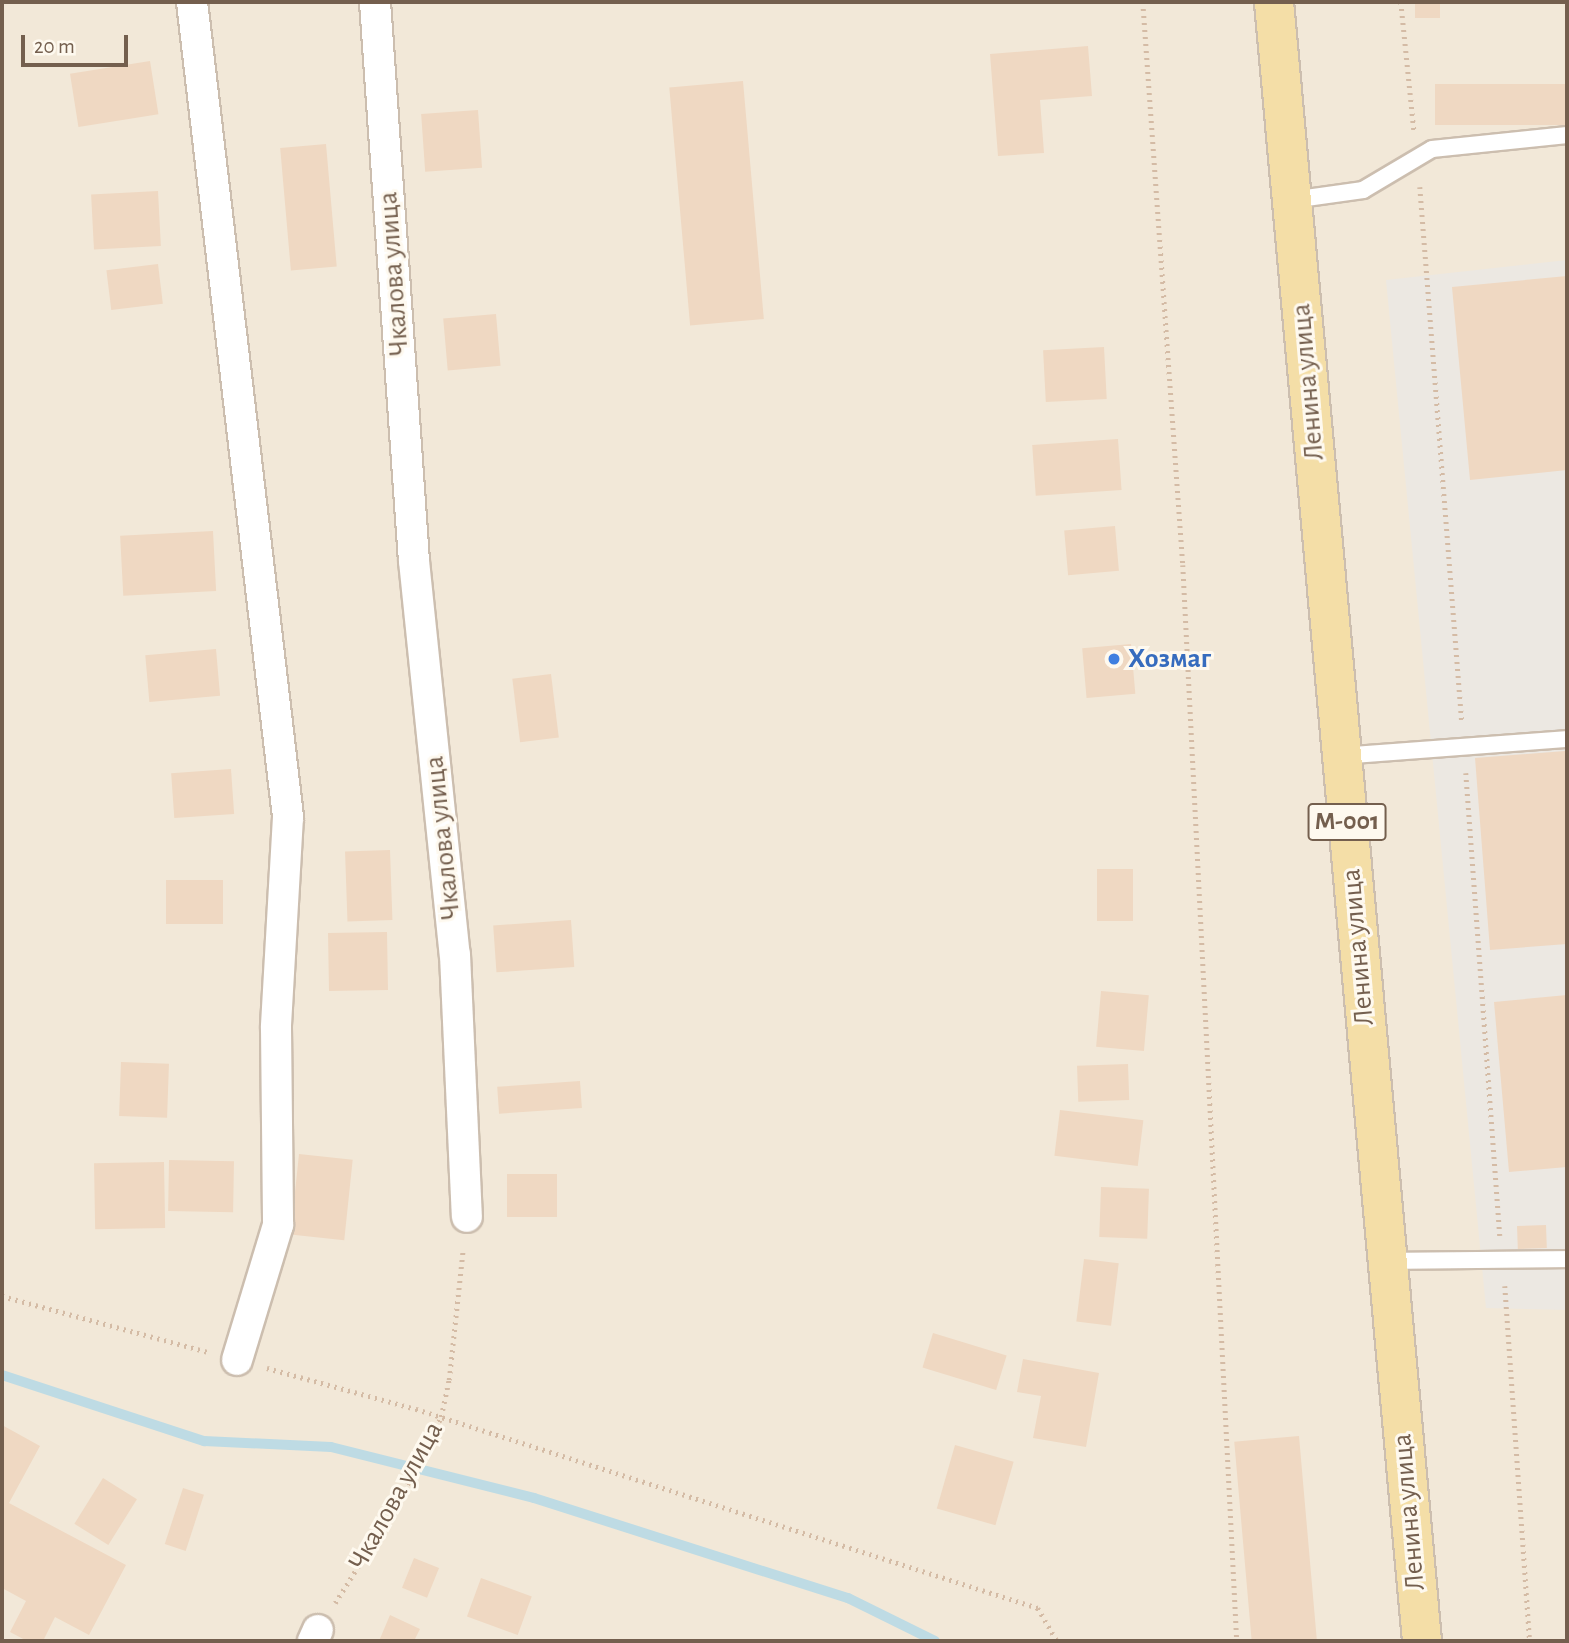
<!DOCTYPE html>
<meta charset="utf-8">
<style>
body{margin:0}
#map{position:relative;width:1569px;height:1643px;overflow:hidden;background:#fbf6e9;font-family:"Alegreya Sans",sans-serif}
div>[style]{position:absolute}
[style*='--x']{left:calc(var(--x)*1px);top:calc(var(--y)*1px);width:calc(var(--w)*1px);rotate:calc(var(--a)*1deg)}
.residential>*{inset:0;background:#f2e8d8;transform-origin:0 0}
.industrial>*{inset:0;background:#ece8e2}
.stream>*{height:10px;margin:-5px;padding:0 5px;transform-origin:5px;border-radius:5px;background:#bedbe4}
.building>*{inset:0;background:#efd8c2;transform-origin:0 0}
.path>*{height:4.5px;margin-top:-2.25px;transform-origin:0;background:repeating-linear-gradient(90deg,#d4bba5 0 2px,transparent 0 7px)}
.roads{filter:drop-shadow(2px 0 #ccbeaf) drop-shadow(-2px 0 #ccbeaf) drop-shadow(0 2px #ccbeaf) drop-shadow(0 -2px #ccbeaf)}
.service>*{height:16px;margin:-8px;padding:0 8px;transform-origin:8px;border-radius:8px;background:#fff}
.minor>*{height:30px;margin:-15px;padding:0 15px;transform-origin:15px;border-radius:15px;background:#fff}
.primary>*{height:38px;margin:-19px;padding:0 19px;transform-origin:19px;border-radius:19px;background:#f4dea7}
.dots>*{width:19px;height:19px;translate:-50% -50%;box-sizing:border-box;border:4px solid #fef9ef;border-radius:50%}
span{translate:-50% -50%;white-space:nowrap;text-align:center;line-height:1.15;-webkit-text-stroke:6px #fef9ef;paint-order:stroke}
.shield-label span{padding:2px 5px;background:#fef9ef;border:2px solid;border-radius:5px;-webkit-text-stroke-width:0}
.shield-label{font-size:26px;color:#745f4e;font-weight:700}
.street-label{font-size:28px;color:#745f4e}
.shop-label{font-size:28px;color:#366cbe;font-weight:700}
.left{translate:0 -50%;text-align:left}
.frame{position:absolute;inset:0;border:4px solid #745f4e;pointer-events:none}
.scale{position:absolute;left:21px;top:35px;width:107px;height:32px;box-sizing:border-box;border:4px solid #745f4e;border-top:0;padding-left:9px;font-size:21px;line-height:24px;white-space:nowrap;color:#745f4e;-webkit-text-stroke:5px #fef9ef;paint-order:stroke}
</style>
<div id="map">
<div class="residential">
<i style="left:2px;top:2px;width:1565px;height:1639px"></i>
</div>
<div class="industrial">
<i style="clip-path:polygon(1567px 260px,1567px 1310px,1486px 1308px,1386px 280px)"></i>
</div>
<div class="stream">
<i style="--x:2;--y:1375;--w:213;--a:18.1"></i>
<i style="--x:204;--y:1441;--w:127;--a:2.7"></i>
<i style="--x:331;--y:1447;--w:209;--a:14.1"></i>
<i style="--x:534;--y:1498;--w:330;--a:17.7"></i>
<i style="--x:848;--y:1598;--w:97;--a:26.3"></i>
</div>
<div class="building">
<i style="left:1415px;top:2px;width:25px;height:16px"></i>
<i style="clip-path:polygon(1088px 46px,1092px 96px,1040px 100px,1044px 153px,998px 156px,990px 54px)"></i>
<i style="left:150px;top:61px;width:54px;height:81px;rotate:81deg"></i>
<i style="left:743px;top:81px;width:239px;height:74px;rotate:85deg"></i>
<i style="left:1567px;top:84px;width:41px;height:132px;rotate:90deg"></i>
<i style="left:478px;top:110px;width:58px;height:57px;rotate:86deg"></i>
<i style="left:326px;top:144px;width:123px;height:46px;rotate:85deg"></i>
<i style="left:158px;top:191px;width:55px;height:67px;rotate:87deg"></i>
<i style="left:158px;top:264px;width:40px;height:52px;rotate:83deg"></i>
<i style="clip-path:polygon(1567px 276px,1567px 470px,1470px 480px,1452px 287px)"></i>
<i style="left:496px;top:314px;width:52px;height:53px;rotate:85deg"></i>
<i style="left:1104px;top:347px;width:52px;height:61px;rotate:87deg"></i>
<i style="left:1118px;top:439px;width:51px;height:86px;rotate:86deg"></i>
<i style="left:1115px;top:526px;width:45px;height:51px;rotate:85deg"></i>
<i style="left:213px;top:531px;width:60px;height:93px;rotate:87deg"></i>
<i style="left:1131px;top:644px;width:50px;height:49px;rotate:85deg"></i>
<i style="left:216px;top:649px;width:47px;height:71px;rotate:85deg"></i>
<i style="left:551px;top:674px;width:64px;height:39px;rotate:83deg"></i>
<i style="clip-path:polygon(1565px 751px,1567px 944px,1490px 950px,1475px 758px)"></i>
<i style="left:231px;top:769px;width:45px;height:60px;rotate:86deg"></i>
<i style="left:390px;top:850px;width:70px;height:45px;rotate:88deg"></i>
<i style="left:1097px;top:869px;width:36px;height:52px"></i>
<i style="left:166px;top:880px;width:57px;height:44px"></i>
<i style="left:571px;top:920px;width:47px;height:78px;rotate:86deg"></i>
<i style="left:387px;top:932px;width:58px;height:59px;rotate:89deg"></i>
<i style="left:1101px;top:991px;width:48px;height:56px;rotate:5deg"></i>
<i style="clip-path:polygon(1567px 995px,1567px 1167px,1509px 1172px,1494px 1002px)"></i>
<i style="left:121px;top:1062px;width:48px;height:54px;rotate:2deg"></i>
<i style="left:1128px;top:1064px;width:36px;height:51px;rotate:88deg"></i>
<i style="left:580px;top:1081px;width:27px;height:83px;rotate:86deg"></i>
<i style="left:1060px;top:1110px;width:84px;height:46px;rotate:7deg"></i>
<i style="left:299px;top:1154px;width:54px;height:81px;rotate:6deg"></i>
<i style="left:169px;top:1160px;width:65px;height:51px;rotate:1deg"></i>
<i style="left:164px;top:1162px;width:66px;height:70px;rotate:89deg"></i>
<i style="left:507px;top:1174px;width:50px;height:43px"></i>
<i style="left:1101px;top:1187px;width:48px;height:50px;rotate:2deg"></i>
<i style="left:1546px;top:1225px;width:23px;height:29px;rotate:88deg"></i>
<i style="left:1084px;top:1259px;width:35px;height:63px;rotate:7deg"></i>
<i style="left:933px;top:1333px;width:77px;height:36px;rotate:17deg"></i>
<i style="clip-path:polygon(1023px 1359px,1099px 1373px,1086px 1447px,1033px 1438px,1041px 1396px,1017px 1392px)"></i>
<i style="clip-path:polygon(2px 1425px,40px 1446px,9px 1503px,126px 1565px,89px 1635px,55px 1617px,43px 1641px,27px 1641px,10px 1632px,26px 1601px,2px 1588px)"></i>
<i style="left:1299px;top:1436px;width:206px;height:65px;rotate:85deg"></i>
<i style="left:955px;top:1445px;width:61px;height:66px;rotate:16deg"></i>
<i style="left:103px;top:1478px;width:40px;height:54px;rotate:32deg"></i>
<i style="left:183px;top:1488px;width:22px;height:59px;rotate:18deg"></i>
<i style="left:414px;top:1558px;width:27px;height:32px;rotate:22deg"></i>
<i style="left:481px;top:1578px;width:54px;height:41px;rotate:20deg"></i>
<i style="clip-path:polygon(390px 1615px,420px 1629px,414px 1641px,379px 1641px)"></i>
</div>
<div class="path">
<i style="--x:1143;--y:2;--w:564;--a:85.94"></i>
<i style="--x:1183;--y:565;--w:1077;--a:87.13"></i>
<i style="--x:1401;--y:2;--w:129;--a:84.2"></i>
<i style="--x:1420;--y:187;--w:538;--a:85.52"></i>
<i style="--x:1466;--y:773;--w:464;--a:85.8"></i>
<i style="--x:1505;--y:1286;--w:356;--a:86"></i>
<i style="--x:2;--y:1296;--w:213;--a:15.2"></i>
<i style="--x:267;--y:1368;--w:155;--a:15.4"></i>
<i style="--x:416;--y:1409;--w:653;--a:17.74"></i>
<i style="--x:1038;--y:1608;--w:38;--a:60"></i>
<i style="--x:335;--y:1603;--w:118;--a:-57.8"></i>
<i style="--x:398;--y:1503;--w:96;--a:-63.4"></i>
<i style="--x:441;--y:1417;--w:38;--a:-78"></i>
<i style="--x:449;--y:1380;--w:131;--a:-83.9"></i>
</div>
<div class="roads">
<div class="service">
<i style="--x:1292;--y:200;--w:72;--a:-8"></i>
<i style="--x:1363;--y:190;--w:80;--a:-30.7"></i>
<i style="--x:1432;--y:149;--w:136;--a:-5.9"></i>
<i style="--x:1341;--y:756;--w:227;--a:-4.3"></i>
<i style="--x:1388;--y:1261;--w:179;--a:-0.6"></i>
</div>
<div class="minor">
<i style="--x:192;--y:2;--w:821;--a:83.28"></i>
<i style="--x:288;--y:817;--w:211;--a:93.3"></i>
<i style="--x:276;--y:1028;--w:197;--a:89.4"></i>
<i style="--x:278;--y:1225;--w:141;--a:106.9"></i>
<i style="--x:375;--y:2;--w:560;--a:86.01"></i>
<i style="--x:414;--y:561;--w:396;--a:84.1"></i>
<i style="--x:455;--y:955;--w:262;--a:87.4"></i>
<i style="--x:313;--y:1641;--w:12;--a:-66"></i>
</div>
<div class="primary">
<i style="--x:1274;--y:2;--w:1646;--a:84.84"></i>
</div>
</div>
<div class="dots">
<i style="left:1114px;top:659px;background:#3f7fe0"></i>
</div>
<div class="shield-label">
<span style="left:1347px;top:822px">М-001</span>
</div>
<div class="street-label">
<span style="left:394px;top:274px;rotate:-94deg">Чкалова улица</span>
<span style="left:1308px;top:382px;rotate:-95deg">Ленина улица</span>
<span style="left:443px;top:838px;rotate:-96deg">Чкалова улица</span>
<span style="left:1358px;top:947px;rotate:-95deg">Ленина улица</span>
<span style="left:396px;top:1496px;rotate:-61deg">Чкалова улица</span>
<span style="left:1409px;top:1512px;rotate:-95deg">Ленина улица</span>
</div>
<div class="shop-label">
<span class="left" style="left:1128px;top:659px">Хозмаг</span>
</div>
<div class="frame"></div>
<div class="scale">20 m</div>
</div>
